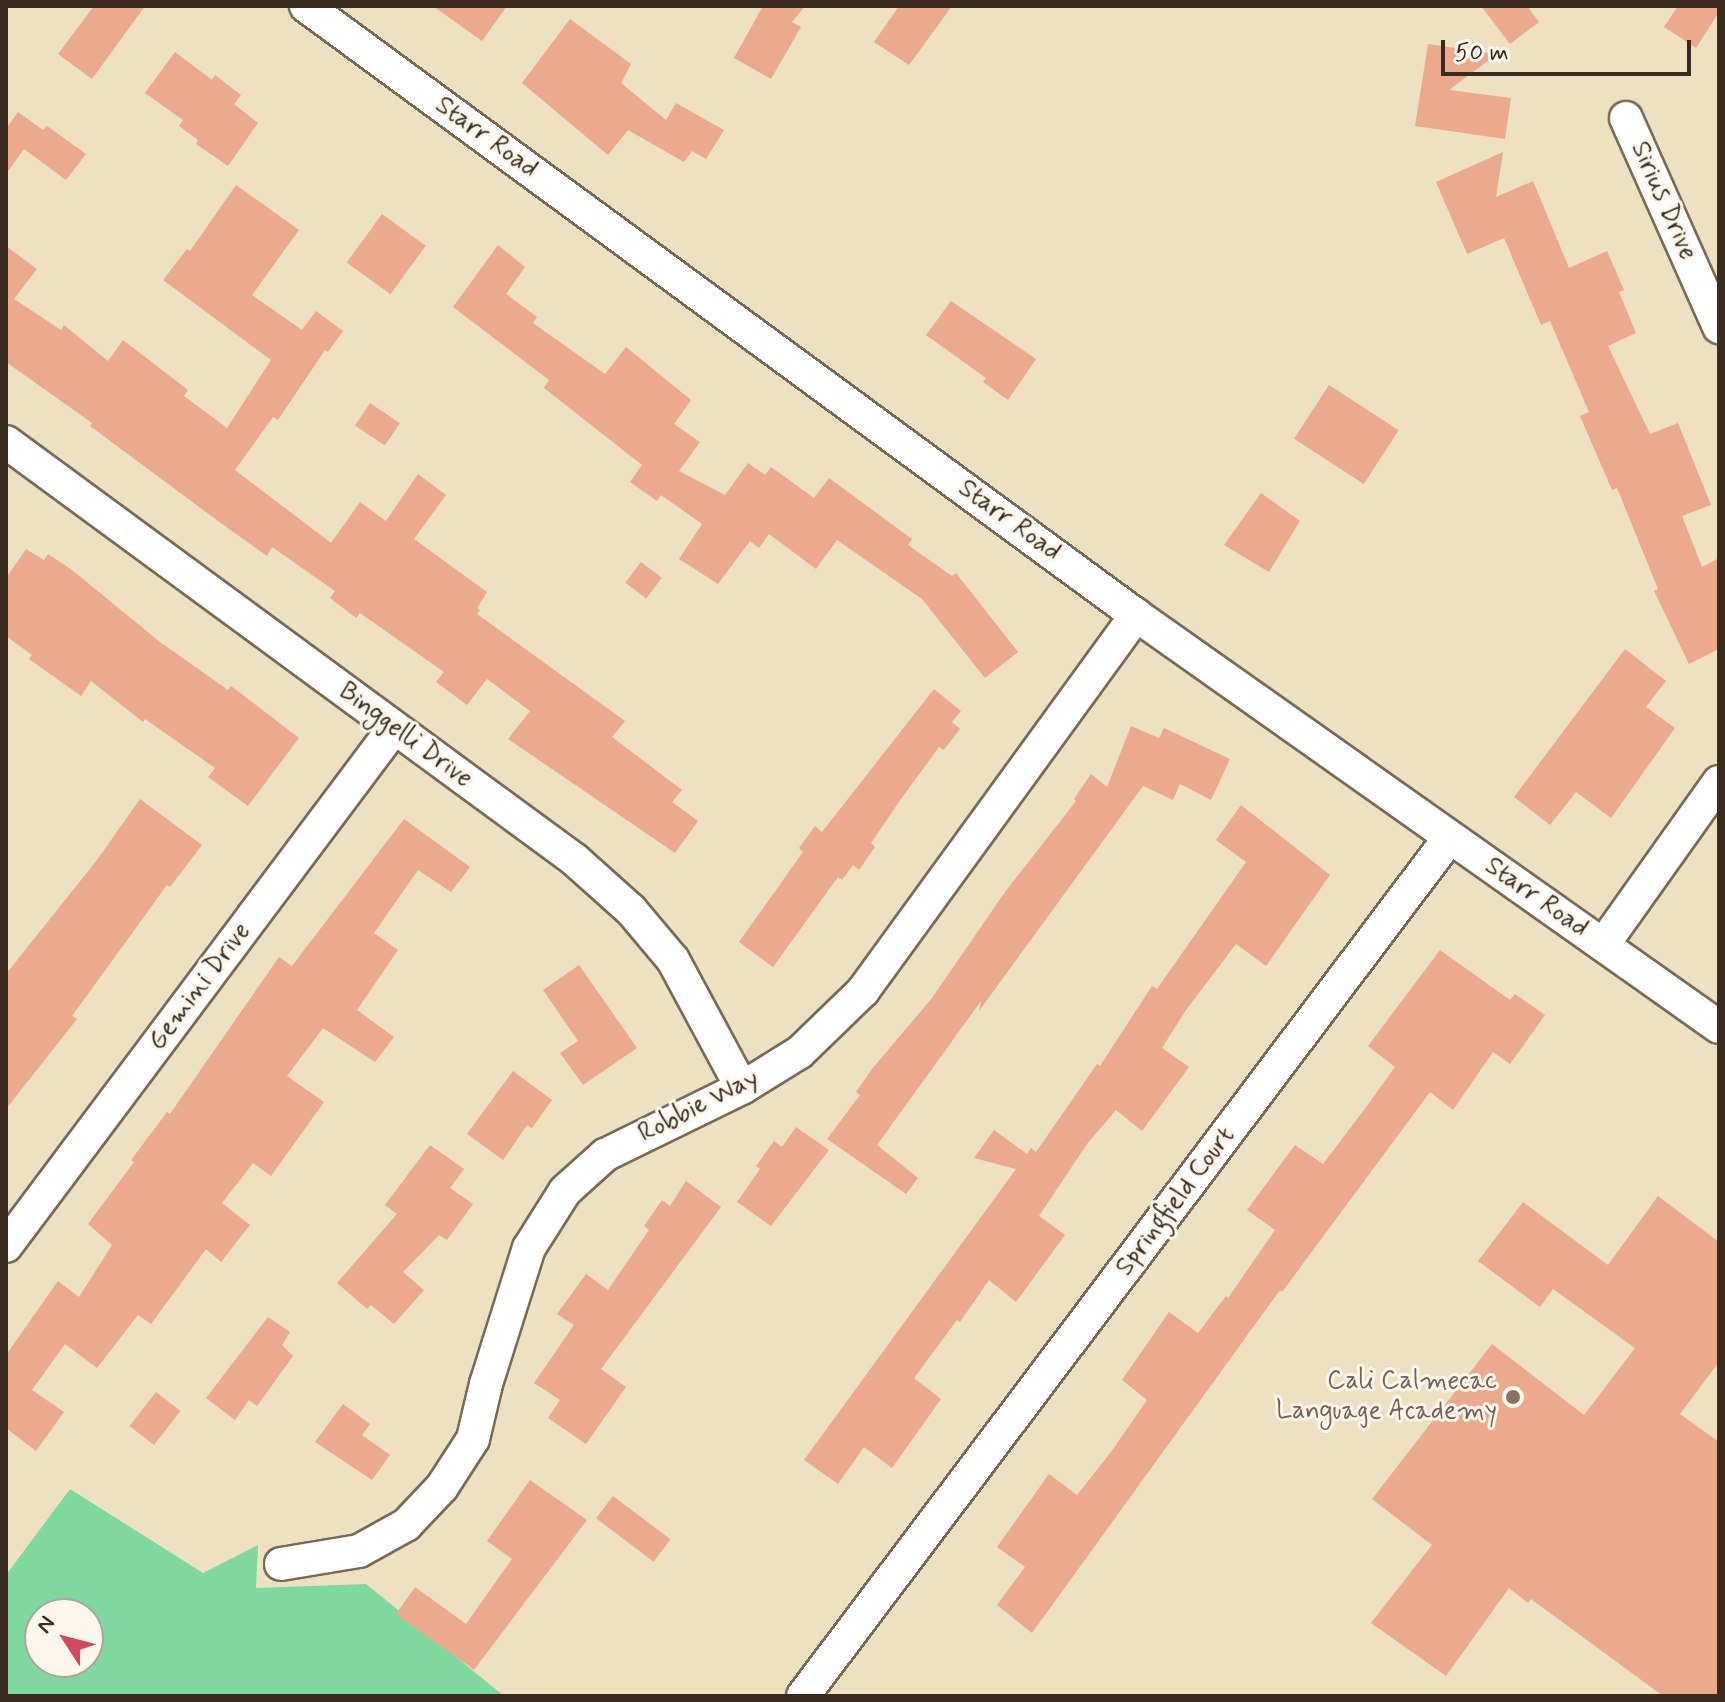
<!DOCTYPE html>
<style>
body{margin:0}
#map{position:relative;width:1725px;height:1702px;overflow:hidden;background:#ede1c1;font-family:Mynerve,sans-serif}
div>[style]{position:absolute}
[style*='--x']{left:calc(var(--x)*1px);top:calc(var(--y)*1px);width:calc(var(--w)*1px);rotate:calc(var(--a)*1deg)}
.green>*{inset:0;background:#7fd89d}
.building>*{inset:0;background:#eaaa8b;transform-origin:0 0}
.roads{filter:drop-shadow(2px 0 #796a57) drop-shadow(-2px 0 #796a57) drop-shadow(0 2px #796a57) drop-shadow(0 -2px #796a57)}
.street>*{height:32px;margin:-16px;padding:0 16px;transform-origin:16px;border-radius:16px;background:#fff}
.dots>*{width:22px;height:22px;translate:-50% -50%;box-sizing:border-box;border:4px solid #fbf7ec;border-radius:50%}
span{translate:-50% -50%;white-space:nowrap;text-align:center;line-height:1.15;-webkit-text-stroke:6px #fbf7ec;paint-order:stroke}
.street-label{font-size:26px;color:#3b2a1e}
.education-label{font-size:26px;color:#785e54}
.right{translate:-100% -50%;text-align:right}
.frame{position:absolute;inset:0;border:8px solid #3b2a1e;pointer-events:none}
.north{position:absolute;left:24px;top:1598px;width:80px;height:80px;box-sizing:border-box;background:#fbf7ec;border:2px solid #aea59a;border-radius:50%;rotate:306deg;font-size:22px;font-weight:700;line-height:32px;text-align:center;color:#3b2a1e}
.north::after{content:'';display:block;margin:auto;width:28px;height:36px;background:#d1495b;clip-path:polygon(50% 0,100% 100%,50% 72%,0 100%)}
.scale{position:absolute;left:1441px;top:40px;width:250px;height:36px;box-sizing:border-box;border:4px solid #3b2a1e;border-top:0;padding-left:10px;font-size:24px;line-height:28px;white-space:nowrap;color:#3b2a1e;-webkit-text-stroke:6px #fbf7ec;paint-order:stroke}
</style>
<div id="map">
<div class="green">
<i style="clip-path:polygon(evenodd,70px 1489px,203px 1573px,258px 1545px,256px 1588px,366px 1584px,504px 1696px,6px 1696px,6px 1575px,70px 1489px,40px 1614px,88px 1614px,88px 1662px,40px 1662px,40px 1614px)"></i>
</div>
<div class="building">
<i style="clip-path:polygon(94px 6px,145px 6px,92px 79px,58px 54px)"></i>
<i style="clip-path:polygon(433px 6px,507px 6px,482px 41px)"></i>
<i style="clip-path:polygon(763px 6px,805px 6px,792px 22px,801px 27px,771px 79px,734px 58px)"></i>
<i style="clip-path:polygon(899px 6px,952px 6px,909px 65px,874px 42px)"></i>
<i style="clip-path:polygon(1481px 6px,1527px 6px,1539px 22px,1510px 44px)"></i>
<i style="clip-path:polygon(1678px 6px,1719px 6px,1719px 12px,1696px 48px,1664px 27px)"></i>
<i style="clip-path:polygon(570px 19px,631px 64px,621px 83px,666px 120px,676px 103px,724px 130px,706px 159px,692px 151px,684px 162px,628px 130px,608px 155px,522px 83px)"></i>
<i style="clip-path:polygon(1428px 44px,1497px 54px,1449px 90px,1511px 98px,1505px 139px,1415px 126px)"></i>
<i style="clip-path:polygon(175px 52px,212px 80px,215px 75px,241px 95px,234px 104px,258px 123px,228px 166px,196px 144px,198px 140px,179px 126px,183px 120px,145px 93px)"></i>
<i style="clip-path:polygon(18px 112px,43px 130px,47px 126px,86px 154px,66px 180px,24px 149px,6px 174px,6px 129px)"></i>
<i style="clip-path:polygon(1503px 152px,1496px 197px,1533px 181px,1569px 268px,1607px 251px,1624px 290px,1619px 292px,1636px 333px,1608px 346px,1650px 434px,1678px 423px,1711px 505px,1682px 516px,1702px 567px,1719px 558px,1719px 649px,1689px 664px,1654px 591px,1658px 589px,1617px 488px,1612px 490px,1580px 416px,1589px 412px,1550px 321px,1541px 325px,1504px 238px,1467px 254px,1436px 182px)"></i>
<i style="clip-path:polygon(236px 185px,299px 230px,252px 295px,302px 330px,316px 311px,343px 331px,328px 352px,325px 350px,278px 420px,273px 417px,235px 470px,331px 543px,360px 502px,386px 521px,418px 474px,446px 495px,414px 539px,487px 592px,477px 608px,480px 610px,477px 614px,625px 721px,612px 737px,682px 790px,672px 802px,698px 821px,675px 853px,508px 739px,530px 711px,487px 679px,467px 705px,436px 682px,444px 672px,360px 613px,356px 618px,330px 598px,335px 591px,272px 547px,267px 556px,218px 521px,90px 426px,92px 423px,6px 362px,6px 246px,37px 269px,14px 299px,61px 330px,64px 325px,108px 361px,123px 340px,188px 390px,184px 396px,227px 428px,271px 360px,163px 280px,187px 249px,190px 251px)"></i>
<i style="left:382px;top:214px;width:54px;height:60px;rotate:36deg"></i>
<i style="clip-path:polygon(498px 245px,525px 267px,506px 294px,537px 317px,533px 323px,605px 374px,626px 347px,691px 400px,674px 424px,700px 442px,679px 471px,725px 495px,748px 463px,765px 475px,771px 467px,814px 498px,829px 478px,912px 539px,908px 545px,952px 576px,956px 573px,1018px 652px,985px 678px,922px 599px,837px 540px,816px 569px,769px 534px,759px 548px,750px 541px,718px 584px,679px 559px,702px 524px,661px 495px,657px 501px,630px 482px,642px 465px,544px 388px,549px 380px,453px 307px)"></i>
<i style="clip-path:polygon(951px 301px,1036px 359px,1008px 400px,983px 382px,986px 378px,926px 335px)"></i>
<i style="left:1329px;top:385px;width:83px;height:64px;rotate:33deg"></i>
<i style="left:370px;top:403px;width:36px;height:27px;rotate:34deg"></i>
<i style="clip-path:polygon(1261px 493px,1300px 521px,1269px 572px,1224px 545px)"></i>
<i style="clip-path:polygon(26px 549px,44px 560px,48px 554px,72px 570px,160px 642px,228px 690px,231px 686px,299px 738px,248px 806px,208px 777px,215px 768px,145px 719px,143px 722px,91px 681px,81px 696px,29px 659px,32px 655px,6px 636px,6px 578px)"></i>
<i style="left:641px;top:562px;width:26px;height:26px;rotate:37deg"></i>
<i style="clip-path:polygon(1625px 649px,1666px 681px,1646px 707px,1675px 728px,1611px 818px,1576px 792px,1550px 825px,1514px 797px)"></i>
<i style="clip-path:polygon(934px 689px,961px 711px,952px 722px,960px 729px,944px 750px,939px 747px,901px 799px,871px 843px,875px 847px,859px 870px,853px 865px,842px 880px,838px 877px,773px 967px,739px 942px,803px 852px,799px 848px,815px 826px,822px 832px)"></i>
<i style="clip-path:polygon(1131px 726px,1159px 738px,1164px 728px,1230px 759px,1211px 800px,1180px 784px,1173px 800px,1143px 786px,979px 1011px,981px 1001px,877px 1145px,918px 1178px,906px 1194px,827px 1139px,860px 1095px,856px 1092px,872px 1069px,932px 998px,1005px 892px,1076px 801px,1074px 799px,1091px 774px,1107px 787px)"></i>
<i style="clip-path:polygon(140px 799px,202px 845px,170px 887px,167px 885px,72px 1016px,77px 1019px,6px 1109px,6px 974px,97px 860px)"></i>
<i style="clip-path:polygon(1241px 805px,1330px 875px,1266px 966px,1236px 944px,1186px 1010px,1162px 1048px,1189px 1067px,1142px 1131px,1116px 1110px,1087px 1144px,1039px 1216px,1065px 1235px,1016px 1302px,989px 1280px,960px 1322px,957px 1320px,914px 1378px,941px 1399px,892px 1468px,864px 1447px,838px 1484px,804px 1460px,1016px 1169px,974px 1158px,994px 1130px,1027px 1154px,1031px 1148px,1036px 1152px,1097px 1064px,1100px 1066px,1152px 986px,1157px 989px,1246px 862px,1216px 840px)"></i>
<i style="clip-path:polygon(404px 819px,470px 867px,451px 892px,418px 870px,374px 933px,398px 950px,357px 1010px,394px 1037px,375px 1062px,323px 1028px,287px 1076px,324px 1102px,271px 1176px,253px 1163px,222px 1203px,250px 1225px,221px 1262px,206px 1249px,151px 1324px,138px 1315px,97px 1368px,65px 1344px,32px 1390px,64px 1412px,36px 1451px,6px 1428px,6px 1355px,58px 1281px,79px 1297px,112px 1245px,88px 1224px,134px 1162px,131px 1160px,167px 1112px,170px 1114px,279px 957px,292px 966px)"></i>
<i style="clip-path:polygon(1440px 950px,1510px 1000px,1515px 994px,1545px 1015px,1510px 1064px,1493px 1052px,1453px 1110px,1430px 1092px,1282px 1292px,1280px 1290px,1032px 1633px,997px 1605px,1025px 1567px,997px 1547px,1049px 1474px,1077px 1495px,1111px 1452px,1147px 1400px,1122px 1380px,1169px 1312px,1198px 1333px,1226px 1296px,1228px 1298px,1275px 1230px,1247px 1210px,1295px 1145px,1323px 1164px,1367px 1106px,1395px 1067px,1368px 1046px)"></i>
<i style="clip-path:polygon(579px 965px,637px 1048px,583px 1085px,560px 1053px,578px 1041px,543px 990px)"></i>
<i style="clip-path:polygon(513px 1071px,552px 1100px,532px 1128px,527px 1125px,503px 1160px,467px 1134px)"></i>
<i style="clip-path:polygon(796px 1127px,829px 1150px,771px 1226px,737px 1202px,760px 1169px,756px 1166px,774px 1141px,782px 1147px)"></i>
<i style="clip-path:polygon(430px 1145px,464px 1169px,450px 1188px,473px 1204px,447px 1240px,439px 1235px,403px 1272px,424px 1290px,394px 1324px,371px 1305px,367px 1309px,337px 1283px,397px 1214px,385px 1205px)"></i>
<i style="clip-path:polygon(686px 1181px,721px 1207px,601px 1369px,626px 1387px,586px 1444px,548px 1418px,560px 1400px,534px 1383px,574px 1325px,557px 1314px,586px 1274px,608px 1290px,649px 1230px,644px 1226px,662px 1200px,670px 1206px)"></i>
<i style="clip-path:polygon(1658px 1196px,1719px 1242px,1719px 1362px,1680px 1414px,1719px 1442px,1719px 1696px,1663px 1696px,1531px 1599px,1528px 1603px,1509px 1588px,1446px 1676px,1371px 1623px,1432px 1545px,1372px 1499px,1492px 1344px,1584px 1415px,1635px 1348px,1553px 1289px,1540px 1307px,1478px 1261px,1523px 1202px,1608px 1265px)"></i>
<i style="clip-path:polygon(268px 1317px,290px 1332px,282px 1345px,293px 1356px,257px 1406px,249px 1400px,235px 1420px,206px 1398px)"></i>
<i style="left:156px;top:1392px;width:31px;height:43px;rotate:38deg"></i>
<i style="clip-path:polygon(343px 1404px,370px 1424px,362px 1435px,390px 1455px,372px 1480px,315px 1442px)"></i>
<i style="clip-path:polygon(530px 1480px,587px 1520px,474px 1670px,396px 1614px,415px 1587px,466px 1624px,512px 1559px,487px 1541px)"></i>
<i style="left:613px;top:1496px;width:72px;height:28px;rotate:37deg"></i>
</div>
<div class="roads">
<div class="street">
<i style="--x:306;--y:6;--w:1029;--a:36.27"></i>
<i style="--x:1136;--y:615;--w:714;--a:35.25"></i>
<i style="--x:1626;--y:118;--w:229;--a:66"></i>
<i style="--x:6;--y:442;--w:706;--a:36.3"></i>
<i style="--x:575;--y:860;--w:75;--a:41.8"></i>
<i style="--x:631;--y:910;--w:65;--a:50"></i>
<i style="--x:673;--y:960;--w:145;--a:61.7"></i>
<i style="--x:1603;--y:945;--w:200;--a:-54.6"></i>
<i style="--x:6;--y:1246;--w:647;--a:-53.17"></i>
<i style="--x:281;--y:1564;--w:79;--a:-9.5"></i>
<i style="--x:359;--y:1551;--w:54;--a:-29"></i>
<i style="--x:406;--y:1525;--w:52;--a:-46.5"></i>
<i style="--x:442;--y:1487;--w:57;--a:-57.1"></i>
<i style="--x:473;--y:1439;--w:57;--a:-76.7"></i>
<i style="--x:486;--y:1384;--w:143;--a:-72.5"></i>
<i style="--x:529;--y:1248;--w:67;--a:-57.7"></i>
<i style="--x:565;--y:1191;--w:54;--a:-42"></i>
<i style="--x:605;--y:1155;--w:153;--a:-26.1"></i>
<i style="--x:742;--y:1088;--w:68;--a:-31.8"></i>
<i style="--x:800;--y:1052;--w:88;--a:-44.1"></i>
<i style="--x:863;--y:991;--w:465;--a:-54"></i>
<i style="--x:803;--y:1696;--w:1075;--a:-53.01"></i>
</div>
</div>
<div class="dots">
<i style="left:1513px;top:1397px;background:#8d6e63"></i>
</div>
<div class="street-label">
<span style="left:486px;top:138px;rotate:36deg">Starr Road</span>
<span style="left:1663px;top:201px;rotate:66deg">Sirius Drive</span>
<span style="left:1009px;top:521px;rotate:36deg">Starr Road</span>
<span style="left:405px;top:736px;rotate:36deg">Binggelli Drive</span>
<span style="left:1536px;top:898px;rotate:35deg">Starr Road</span>
<span style="left:200px;top:987px;rotate:-53deg">Gemini Drive</span>
<span style="left:699px;top:1107px;rotate:-27deg">Robbie Way</span>
<span style="left:1176px;top:1202px;rotate:-53deg">Springfield Court</span>
</div>
<div class="education-label">
<span class="right" style="left:1497px;top:1397px">Cali Calmecac<br>Language Academy</span>
</div>
<div class="frame"></div>
<div class="north">N</div>
<div class="scale">50 m</div>
</div>
